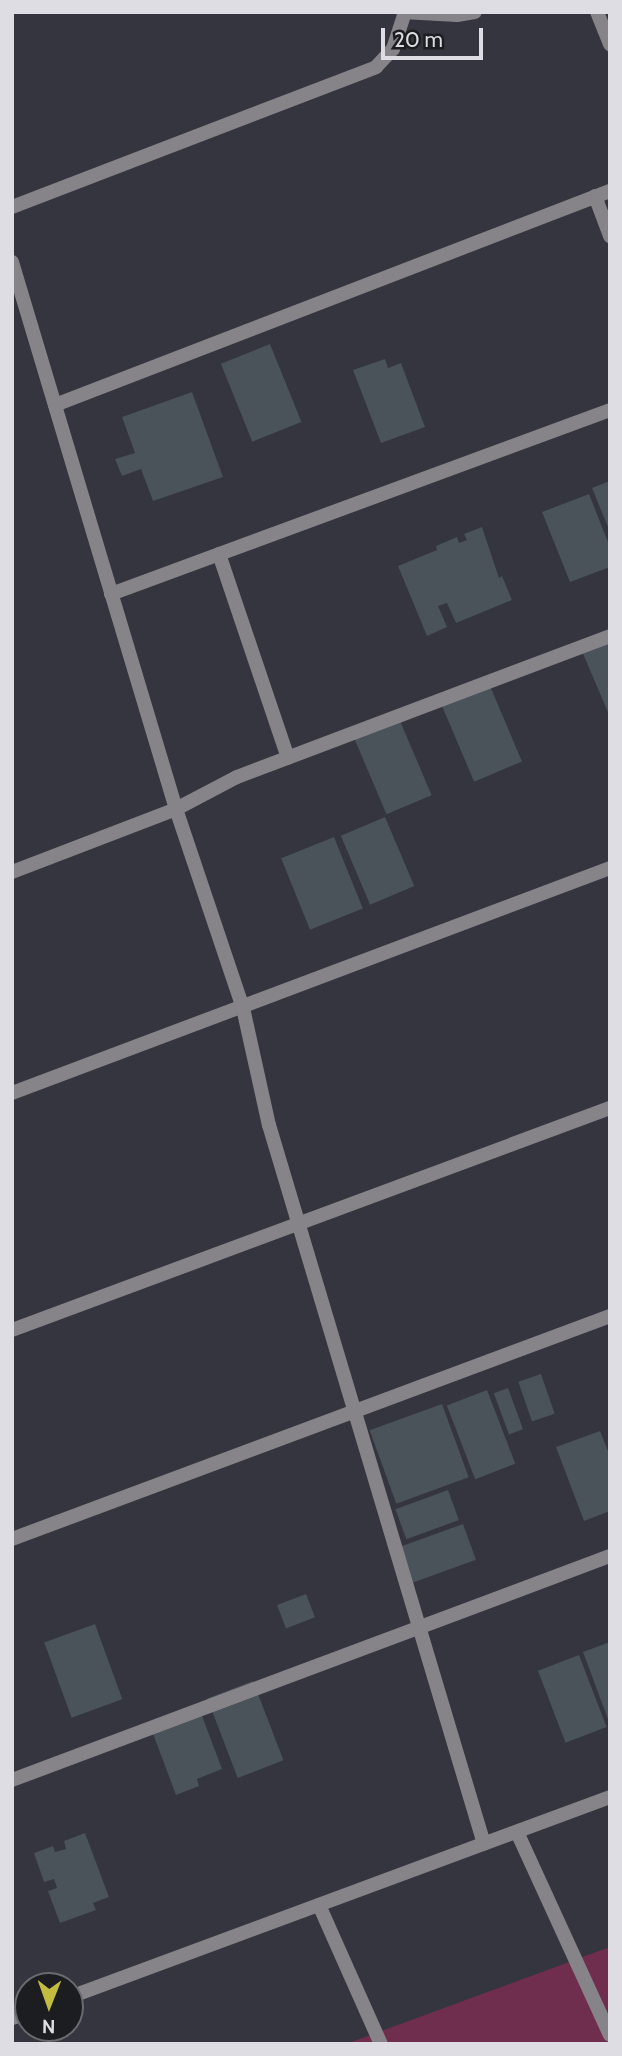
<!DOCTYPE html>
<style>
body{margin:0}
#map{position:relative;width:622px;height:2056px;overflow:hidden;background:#34353e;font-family:Cabin,sans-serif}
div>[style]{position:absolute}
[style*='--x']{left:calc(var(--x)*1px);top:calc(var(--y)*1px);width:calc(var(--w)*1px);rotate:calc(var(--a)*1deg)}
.green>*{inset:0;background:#6f2e4e}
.building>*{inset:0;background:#4a525a;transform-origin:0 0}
.minor>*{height:14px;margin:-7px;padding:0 7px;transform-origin:7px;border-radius:7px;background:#878489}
.tertiary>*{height:14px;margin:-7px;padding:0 7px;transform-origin:7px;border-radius:7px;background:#878489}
span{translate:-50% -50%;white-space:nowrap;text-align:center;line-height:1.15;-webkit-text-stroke:7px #1c1d21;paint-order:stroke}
.frame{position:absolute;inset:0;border:14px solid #dddde3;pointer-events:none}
.north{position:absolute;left:14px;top:1972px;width:70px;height:70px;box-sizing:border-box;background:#1c1d21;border:2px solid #696a6f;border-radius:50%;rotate:181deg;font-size:19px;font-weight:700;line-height:28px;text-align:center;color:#dddde3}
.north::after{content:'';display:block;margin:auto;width:24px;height:32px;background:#c3bd3f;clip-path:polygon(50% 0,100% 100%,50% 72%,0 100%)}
.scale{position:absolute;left:381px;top:28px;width:102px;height:32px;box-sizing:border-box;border:4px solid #dddde3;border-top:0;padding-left:9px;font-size:21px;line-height:24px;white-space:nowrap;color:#dddde3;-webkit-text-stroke:5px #1c1d21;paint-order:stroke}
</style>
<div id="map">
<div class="green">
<i style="clip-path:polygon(610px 1947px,610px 2044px,346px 2044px)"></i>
</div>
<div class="building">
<i style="left:270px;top:344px;width:84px;height:53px;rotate:68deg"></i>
<i style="clip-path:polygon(385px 359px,388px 368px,401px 363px,425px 427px,381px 443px,353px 370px)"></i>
<i style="clip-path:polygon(192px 392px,223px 477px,153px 501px,141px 469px,122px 476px,115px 459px,135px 453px,122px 417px)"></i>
<i style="clip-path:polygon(610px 481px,610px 532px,592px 488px)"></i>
<i style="clip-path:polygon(589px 494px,610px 547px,610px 567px,570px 582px,542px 512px)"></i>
<i style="clip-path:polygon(482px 527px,499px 578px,502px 576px,512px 600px,456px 623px,447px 603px,438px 606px,447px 627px,427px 636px,398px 566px,437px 550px,436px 546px,457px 537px,459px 543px,467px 540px,464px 534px)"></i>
<i style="clip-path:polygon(610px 637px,610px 717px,581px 649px)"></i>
<i style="left:490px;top:686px;width:82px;height:52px;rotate:67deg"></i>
<i style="left:398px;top:716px;width:86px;height:49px;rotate:67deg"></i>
<i style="left:385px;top:817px;width:75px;height:48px;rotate:67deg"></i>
<i style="left:334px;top:837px;width:77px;height:57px;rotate:68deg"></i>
<i style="left:541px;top:1374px;width:42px;height:24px;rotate:71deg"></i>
<i style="left:508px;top:1388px;width:44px;height:15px;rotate:70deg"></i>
<i style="left:487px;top:1390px;width:79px;height:43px;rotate:69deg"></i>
<i style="left:442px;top:1404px;width:78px;height:77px;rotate:70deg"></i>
<i style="clip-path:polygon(600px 1431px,610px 1456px,610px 1511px,584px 1521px,556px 1447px)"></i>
<i style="left:448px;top:1490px;width:32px;height:56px;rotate:70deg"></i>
<i style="left:463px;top:1524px;width:38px;height:69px;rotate:70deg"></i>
<i style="left:306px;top:1594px;width:25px;height:31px;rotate:69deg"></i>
<i style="left:95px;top:1624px;width:80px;height:54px;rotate:70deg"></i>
<i style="clip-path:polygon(610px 1642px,610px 1722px,609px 1722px,583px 1652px)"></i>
<i style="left:579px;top:1655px;width:77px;height:44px;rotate:69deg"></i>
<i style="left:253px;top:1681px;width:85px;height:49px;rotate:69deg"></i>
<i style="clip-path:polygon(201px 1713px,222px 1769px,197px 1779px,199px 1786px,176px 1795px,152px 1731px)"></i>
<i style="clip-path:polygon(85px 1833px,109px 1897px,93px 1903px,96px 1910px,60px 1923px,48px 1891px,57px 1888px,54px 1879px,44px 1882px,34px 1853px,53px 1846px,55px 1852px,66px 1849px,64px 1841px)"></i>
</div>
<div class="minor">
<i style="--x:403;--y:12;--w:54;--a:3.2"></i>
<i style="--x:457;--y:15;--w:18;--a:-9"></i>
<i style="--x:597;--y:12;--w:35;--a:68"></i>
<i style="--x:595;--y:196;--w:43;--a:69.4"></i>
<i style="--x:12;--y:207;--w:390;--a:-21"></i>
<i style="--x:376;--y:67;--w:25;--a:-47"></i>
<i style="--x:393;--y:49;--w:38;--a:-72"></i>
<i style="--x:55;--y:405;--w:595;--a:-21.09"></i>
<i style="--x:219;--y:554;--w:215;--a:71.3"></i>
<i style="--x:111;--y:594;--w:532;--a:-20.24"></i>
<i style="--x:12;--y:872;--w:176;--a:-21"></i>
<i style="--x:176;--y:809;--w:69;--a:-27.7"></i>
<i style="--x:237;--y:777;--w:399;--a:-20.7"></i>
<i style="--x:12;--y:1093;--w:639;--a:-20.62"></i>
<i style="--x:12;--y:1539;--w:638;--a:-20.45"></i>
<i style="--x:12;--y:1780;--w:639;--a:-20.54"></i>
<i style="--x:517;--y:1832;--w:223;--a:65.4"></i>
<i style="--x:319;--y:1905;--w:152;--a:66"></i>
</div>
<div class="tertiary">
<i style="--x:12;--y:262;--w:571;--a:73.31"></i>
<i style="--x:176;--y:809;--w:210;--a:71.4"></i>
<i style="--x:243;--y:1008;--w:120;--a:77.5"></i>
<i style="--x:269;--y:1125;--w:750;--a:73.35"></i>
<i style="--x:12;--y:1330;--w:638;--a:-20.37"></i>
<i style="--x:70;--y:1997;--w:576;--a:-20.32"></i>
<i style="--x:12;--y:2018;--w:17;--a:-17"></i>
</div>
<div class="frame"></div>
<div class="north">N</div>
<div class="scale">20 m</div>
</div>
